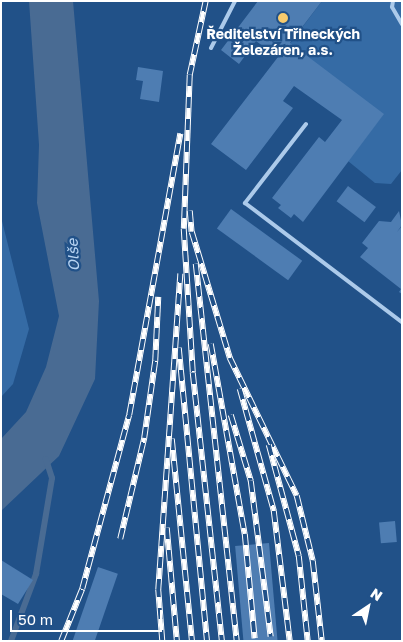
<!DOCTYPE html>
<meta charset="utf-8">
<style>
body{margin:0}
#map{position:relative;width:403px;height:642px;overflow:hidden;background:#215188;font-family:"Golos Text",sans-serif}
div>[style]{position:absolute}
[style*='--x']{left:calc(var(--x)*1px);top:calc(var(--y)*1px);width:calc(var(--w)*1px);rotate:calc(var(--a)*1deg)}
.green>*{inset:0;background:#356ba5}
.water>*{inset:0;background:#496b93}
.stream>*{height:6px;margin:-3px;padding:0 3px;transform-origin:3px;border-radius:3px;background:#496b93}
.building>*{inset:0;background:#4e7db2;transform-origin:0 0}
.lane>*{height:4px;margin:-2px;padding:0 2px;transform-origin:2px;border-radius:2px;background:#accaea}
.rail>*{height:5.5px;margin-top:-2.75px;transform-origin:0;background:repeating-linear-gradient(90deg,#215188 0 11px,#fff 0 22px);box-sizing:border-box;border-block:1px solid #fff}
.dots>*{width:14px;height:14px;translate:-50% -50%;box-sizing:border-box;border:2px solid #215188;border-radius:50%}
span{translate:-50% -50%;white-space:nowrap;text-align:center;line-height:1.15;-webkit-text-stroke:4.5px #215188;paint-order:stroke}
.poi-label{font-size:14px;color:#fff;font-weight:700}
.water-label{font-size:15px;color:#b8d4f2;font-style:italic}
.frame{position:absolute;inset:0;border:2px solid #fff;pointer-events:none}
.north{position:absolute;left:343px;top:582px;width:50px;height:50px;-webkit-text-stroke:4px #215188;paint-order:stroke;rotate:34deg;font-size:14px;font-weight:700;line-height:20px;text-align:center;color:#fff}
.north::after{content:'';display:block;margin:auto;width:18px;height:22px;background:#fff;clip-path:polygon(50% 0,100% 100%,50% 72%,0 100%)}
.scale{position:absolute;left:10px;top:610px;width:152px;height:22px;box-sizing:border-box;border:2px solid #fff;border-top:0;padding-left:6px;font-size:15px;line-height:18px;white-space:nowrap;color:#fff;-webkit-text-stroke:4px #215188;paint-order:stroke}
</style>
<div id="map">
<div class="green">
<i style="clip-path:polygon(322px 1px,402px 1px,402px 170px,391px 184px,375px 183px,348px 161px,382px 116px,289px 45px)"></i>
<i style="clip-path:polygon(1px 217px,29px 329px,13px 384px,1px 397px)"></i>
</div>
<div class="water">
<i style="clip-path:polygon(29px 1px,73px 1px,99px 301px,95px 379px,59px 456px,1px 511px,1px 439px,26px 412px,46px 367px,59px 316px,37px 203px,39px 145px)"></i>
</div>
<div class="stream">
<i style="--x:11;--y:641;--w:72;--a:-69.5"></i>
<i style="--x:36;--y:574;--w:97;--a:-80.5"></i>
<i style="--x:52;--y:478;--w:20;--a:-108"></i>
</div>
<div class="building">
<i style="clip-path:polygon(258px 1px,322px 1px,290px 43px,384px 114px,303px 222px,294px 214px,291px 218px,278px 208px,281px 205px,272px 198px,319px 137px,325px 142px,342px 120px,294px 86px,283px 101px,293px 108px,246px 170px,211px 144px,278px 57px,256px 41px,239px 64px,221px 50px)"></i>
<i style="clip-path:polygon(138px 67px,163px 71px,159px 102px,140px 99px,143px 81px,136px 80px)"></i>
<i style="left:348px;top:186px;width:35px;height:19px;rotate:37deg"></i>
<i style="left:231px;top:209px;width:88px;height:24px;rotate:36deg"></i>
<i style="clip-path:polygon(399px 211px,402px 225px,397px 232px,402px 226px,402px 294px,399px 292px,401px 289px,360px 257px,368px 248px,362px 243px,379px 221px,391px 222px)"></i>
<i style="left:395px;top:521px;width:21px;height:16px;rotate:85deg"></i>
<i style="left:269px;top:543px;width:98px;height:34px;rotate:85deg"></i>
<i style="clip-path:polygon(1px 560px,33px 580px,18px 604px,1px 594px)"></i>
<i style="left:98px;top:567px;width:21px;height:78px;rotate:19deg"></i>
</div>
<div class="lane">
<i style="--x:393;--y:1;--w:6;--a:99"></i>
<i style="--x:392;--y:7;--w:20;--a:60"></i>
<i style="--x:211;--y:48;--w:53;--a:-62.9"></i>
<i style="--x:306;--y:124;--w:100;--a:127.7"></i>
<i style="--x:245;--y:203;--w:197;--a:37.2"></i>
</div>
<div class="rail">
<i style="--x:206;--y:1;--w:76;--a:102.2"></i>
<i style="--x:190;--y:75;--w:154;--a:92.2"></i>
<i style="--x:184;--y:229;--w:144;--a:86.4"></i>
<i style="--x:193;--y:373;--w:270;--a:83.8"></i>
<i style="--x:190;--y:211;--w:21;--a:85"></i>
<i style="--x:192;--y:232;--w:132;--a:73.2"></i>
<i style="--x:230;--y:358;--w:153;--a:64.1"></i>
<i style="--x:297;--y:496;--w:67;--a:76.2"></i>
<i style="--x:313;--y:561;--w:81;--a:83.6"></i>
<i style="--x:196;--y:264;--w:379;--a:83.8"></i>
<i style="--x:211;--y:344;--w:193;--a:79.9"></i>
<i style="--x:245;--y:534;--w:105;--a:84.6"></i>
<i style="--x:179;--y:348;--w:294;--a:84.5"></i>
<i style="--x:240;--y:389;--w:127;--a:74.4"></i>
<i style="--x:274;--y:511;--w:131;--a:83"></i>
<i style="--x:231;--y:415;--w:69;--a:73.1"></i>
<i style="--x:251;--y:481;--w:157;--a:82.7"></i>
<i style="--x:172;--y:439;--w:203;--a:84.3"></i>
<i style="--x:269;--y:445;--w:115;--a:74.9"></i>
<i style="--x:299;--y:556;--w:85;--a:84"></i>
<i style="--x:167;--y:528;--w:113;--a:84.9"></i>
<i style="--x:120;--y:539;--w:104;--a:-76.6"></i>
<i style="--x:144;--y:438;--w:78;--a:-81.9"></i>
<i style="--x:155;--y:361;--w:64;--a:-87.3"></i>
<i style="--x:61;--y:641;--w:56;--a:-68"></i>
<i style="--x:82;--y:589;--w:180;--a:-74.9"></i>
<i style="--x:129;--y:415;--w:286;--a:-79.7"></i>
<i style="--x:162;--y:641;--w:51;--a:-94.5"></i>
<i style="--x:158;--y:590;--w:317;--a:-86"></i>
</div>
<div class="dots">
<i style="left:283px;top:18px;background:#f7cb6d"></i>
</div>
<div class="poi-label">
<span style="left:283px;top:42px">Ředitelství Třineckých<br>Železáren, a.s.</span>
</div>
<div class="water-label">
<span style="left:73px;top:255px;rotate:-93deg">Olše</span>
</div>
<div class="frame"></div>
<div class="north">N</div>
<div class="scale">50 m</div>
</div>
